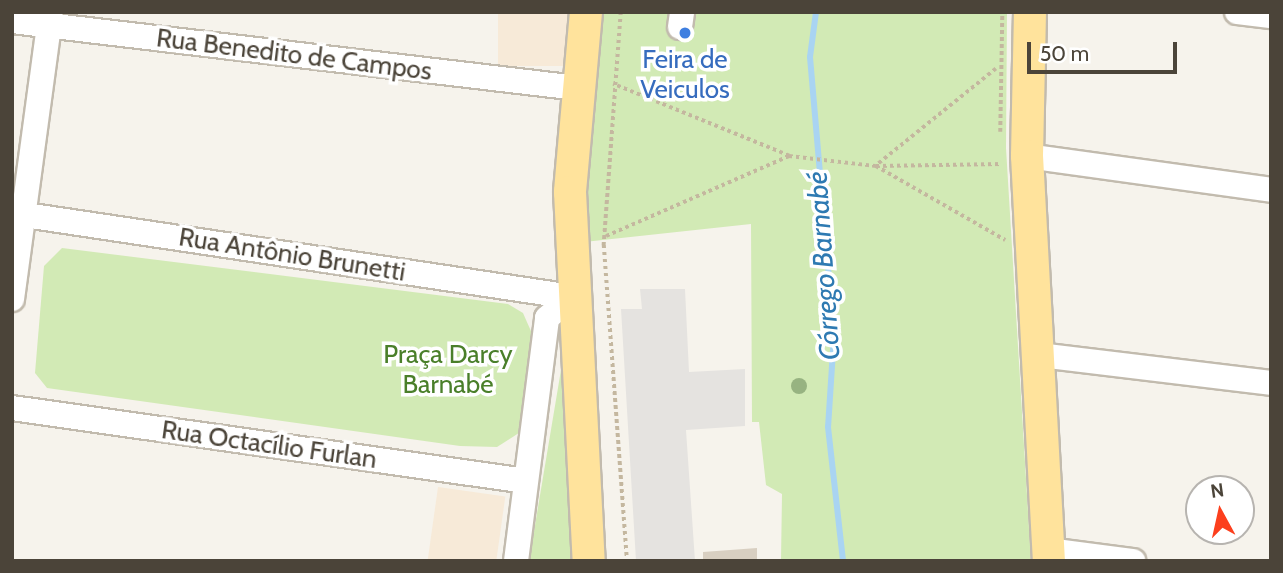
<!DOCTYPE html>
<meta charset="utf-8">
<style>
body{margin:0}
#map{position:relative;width:1283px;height:573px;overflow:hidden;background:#f6f3ec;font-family:Cabin,sans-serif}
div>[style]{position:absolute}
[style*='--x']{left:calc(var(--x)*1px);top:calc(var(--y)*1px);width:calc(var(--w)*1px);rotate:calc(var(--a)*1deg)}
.commercial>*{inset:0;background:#f7ead8;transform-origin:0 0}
.green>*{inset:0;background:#d2eab5}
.parking>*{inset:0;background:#e5e3e0}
.stream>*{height:6px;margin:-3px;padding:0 3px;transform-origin:3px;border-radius:3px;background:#a9d4f2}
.building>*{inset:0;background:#d8cfc1}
.path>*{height:3.5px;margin-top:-1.75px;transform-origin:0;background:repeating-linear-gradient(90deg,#c4b79f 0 3.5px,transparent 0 7px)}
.roads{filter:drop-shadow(2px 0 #c2bbae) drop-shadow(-2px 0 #c2bbae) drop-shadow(0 2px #c2bbae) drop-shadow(0 -2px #c2bbae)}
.minor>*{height:24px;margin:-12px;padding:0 12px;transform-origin:12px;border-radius:12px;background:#fff}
.major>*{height:32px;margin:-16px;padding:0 16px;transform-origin:16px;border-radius:16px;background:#ffe39c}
.trees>*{width:16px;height:16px;margin:-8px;border-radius:50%;background:#97b381}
.dots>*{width:19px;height:19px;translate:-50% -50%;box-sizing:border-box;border:4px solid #fff;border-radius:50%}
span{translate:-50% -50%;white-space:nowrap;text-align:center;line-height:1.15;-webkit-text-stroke:7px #fff;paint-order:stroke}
.street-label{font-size:26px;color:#4b4439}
.shop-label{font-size:26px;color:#366cbe}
.park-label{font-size:26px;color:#4a7f2a}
.water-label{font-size:28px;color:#2e7ab2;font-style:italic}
.frame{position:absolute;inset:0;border:14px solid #4b4439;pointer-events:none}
.north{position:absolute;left:1185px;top:475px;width:70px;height:70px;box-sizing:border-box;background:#fff;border:2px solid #b7b4b0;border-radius:50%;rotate:352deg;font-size:19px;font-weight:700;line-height:28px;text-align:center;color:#4b4439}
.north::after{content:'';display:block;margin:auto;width:24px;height:32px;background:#fc3f1d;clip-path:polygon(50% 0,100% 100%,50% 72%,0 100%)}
.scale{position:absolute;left:1027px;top:42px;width:150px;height:32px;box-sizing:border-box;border:4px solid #4b4439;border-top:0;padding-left:9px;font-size:21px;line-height:24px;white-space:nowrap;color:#4b4439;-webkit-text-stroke:5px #fff;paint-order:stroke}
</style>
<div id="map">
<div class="commercial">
<i style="left:498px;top:12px;width:72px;height:54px"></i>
<i style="left:438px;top:487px;width:68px;height:75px;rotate:8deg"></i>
</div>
<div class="green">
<i style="clip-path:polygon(597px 12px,1007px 12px,1006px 148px,1031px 561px,781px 561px,782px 494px,766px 485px,759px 422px,752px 422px,751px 224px,584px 242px)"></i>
<i style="clip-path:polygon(62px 248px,508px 304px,523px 313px,534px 338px,522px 431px,497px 447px,460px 446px,47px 388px,35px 373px,44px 266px)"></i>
<i style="clip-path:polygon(563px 358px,577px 561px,529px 561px)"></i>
</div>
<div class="parking">
<i style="clip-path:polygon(640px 289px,685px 289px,689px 372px,745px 369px,745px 426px,686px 430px,695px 561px,636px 561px,621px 309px,642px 309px)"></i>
</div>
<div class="stream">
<i style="--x:816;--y:12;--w:45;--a:97.6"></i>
<i style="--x:810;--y:57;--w:279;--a:85.1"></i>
<i style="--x:834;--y:335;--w:92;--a:93.7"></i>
<i style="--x:828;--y:427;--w:135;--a:83.6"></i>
</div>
<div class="building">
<i style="clip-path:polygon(757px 548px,757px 561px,703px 561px,703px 552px)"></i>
</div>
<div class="path">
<i style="--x:621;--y:12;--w:234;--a:94.2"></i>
<i style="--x:604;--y:245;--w:317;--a:85.8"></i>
<i style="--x:996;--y:69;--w:154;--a:141.1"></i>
<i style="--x:876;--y:166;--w:149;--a:29.8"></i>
<i style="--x:1000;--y:132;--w:120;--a:-89"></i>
<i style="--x:789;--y:156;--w:88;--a:6.6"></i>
<i style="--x:876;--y:166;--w:126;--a:-0.9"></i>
<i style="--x:606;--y:236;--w:200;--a:-23.6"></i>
<i style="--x:789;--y:156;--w:190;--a:-157.8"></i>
</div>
<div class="roads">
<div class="minor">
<i style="--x:1237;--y:12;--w:34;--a:7"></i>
<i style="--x:12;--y:21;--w:569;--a:6.76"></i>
<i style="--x:680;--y:27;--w:15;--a:-82"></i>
<i style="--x:1027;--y:156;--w:246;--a:7.9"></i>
<i style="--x:12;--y:213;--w:566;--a:8.53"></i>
<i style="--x:12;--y:299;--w:290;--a:-82.3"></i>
<i style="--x:1040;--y:355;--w:233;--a:6.9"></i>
<i style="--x:12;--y:408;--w:519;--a:8.08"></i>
<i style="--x:1048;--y:550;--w:86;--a:7.4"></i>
<i style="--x:516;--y:561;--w:245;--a:-82.7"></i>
<i style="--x:547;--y:318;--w:33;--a:-40"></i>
</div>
<div class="major">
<i style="--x:586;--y:12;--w:181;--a:95.1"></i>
<i style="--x:570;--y:192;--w:369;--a:87.1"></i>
<i style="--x:1030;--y:12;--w:144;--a:91.2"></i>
<i style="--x:1027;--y:156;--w:406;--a:86.9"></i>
</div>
</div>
<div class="trees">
<i style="left:799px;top:386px"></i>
</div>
<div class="dots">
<i style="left:685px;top:33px;background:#3f7fe0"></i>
</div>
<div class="street-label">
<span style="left:294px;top:55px;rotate:7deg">Rua Benedito de Campos</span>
<span style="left:292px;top:255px;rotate:9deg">Rua Antônio Brunetti</span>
<span style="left:269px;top:445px;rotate:8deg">Rua Octacílio Furlan</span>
</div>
<div class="shop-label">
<span style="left:685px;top:75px">Feira de<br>Veiculos</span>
</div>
<div class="park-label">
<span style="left:448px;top:370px">Praça Darcy<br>Barnabé</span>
</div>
<div class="water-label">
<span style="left:823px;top:266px;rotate:-94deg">Córrego Barnabé</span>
</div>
<div class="frame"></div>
<div class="north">N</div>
<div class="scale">50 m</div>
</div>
